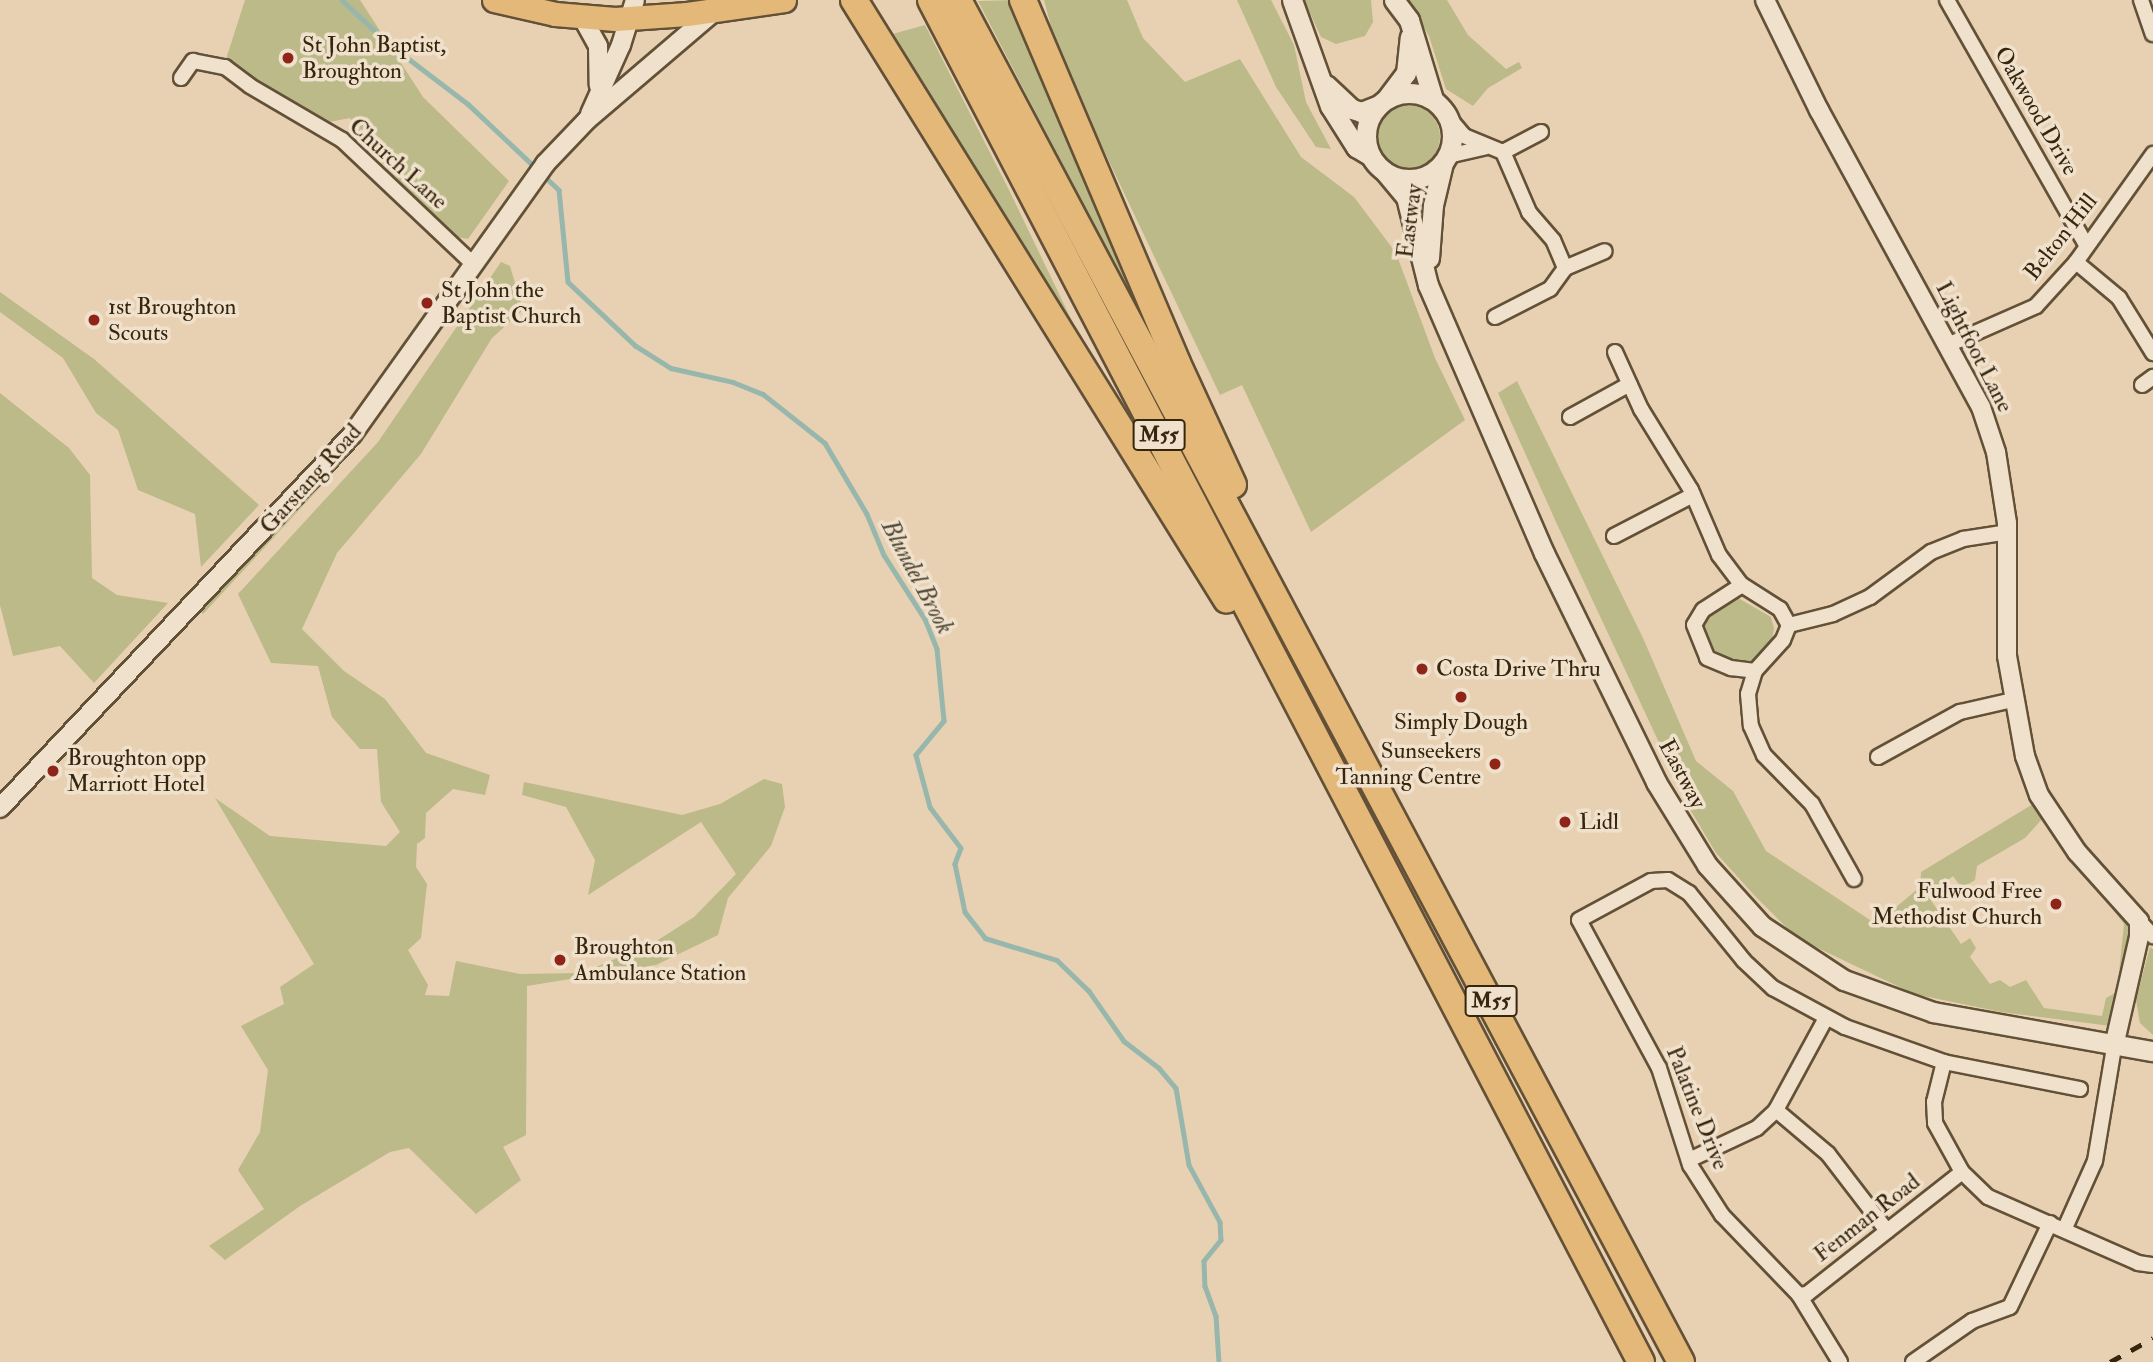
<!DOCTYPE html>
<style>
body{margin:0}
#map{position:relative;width:2153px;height:1362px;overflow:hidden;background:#e8d1b2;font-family:"IM FELL Double Pica",serif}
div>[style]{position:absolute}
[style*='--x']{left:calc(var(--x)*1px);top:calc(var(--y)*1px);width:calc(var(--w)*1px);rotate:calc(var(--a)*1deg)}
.green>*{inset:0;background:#bbba88}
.round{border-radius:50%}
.stream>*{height:4.5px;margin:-2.25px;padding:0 2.25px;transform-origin:2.25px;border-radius:2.25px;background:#97b7ac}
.roads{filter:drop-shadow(2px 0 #635137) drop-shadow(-2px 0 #635137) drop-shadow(0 2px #635137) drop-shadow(0 -2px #635137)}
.minor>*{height:14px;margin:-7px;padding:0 7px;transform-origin:7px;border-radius:7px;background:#f0e1cd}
.tertiary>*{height:18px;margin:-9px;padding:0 9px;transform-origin:9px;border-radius:9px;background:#f0e1cd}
.secondary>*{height:19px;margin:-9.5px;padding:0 9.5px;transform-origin:9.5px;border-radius:9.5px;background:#f0e1cd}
.secondary>.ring{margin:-9.5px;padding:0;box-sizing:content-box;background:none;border:19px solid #f0e1cd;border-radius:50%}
.primary>*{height:23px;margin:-11.5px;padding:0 11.5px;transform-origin:11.5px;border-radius:11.5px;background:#e4b879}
.motorway>*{height:26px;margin:-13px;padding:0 13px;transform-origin:13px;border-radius:13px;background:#e4b879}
.rail>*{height:4.5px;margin-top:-2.25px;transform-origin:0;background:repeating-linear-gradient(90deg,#37260e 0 12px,transparent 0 24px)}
.dots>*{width:19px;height:19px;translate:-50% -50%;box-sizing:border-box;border:4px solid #f0e1cd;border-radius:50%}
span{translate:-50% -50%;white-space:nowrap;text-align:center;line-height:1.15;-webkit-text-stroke:7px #f0e1cd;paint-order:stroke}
.shield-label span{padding:2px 5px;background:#f0e1cd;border:2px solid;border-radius:5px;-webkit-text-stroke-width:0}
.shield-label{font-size:21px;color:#37260e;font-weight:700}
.poi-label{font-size:23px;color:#37260e}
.left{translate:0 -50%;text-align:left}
.right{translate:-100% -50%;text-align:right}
.street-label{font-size:23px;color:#37260e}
.water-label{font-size:24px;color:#4f4a36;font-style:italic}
</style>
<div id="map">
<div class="green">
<i style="clip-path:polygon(245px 0,360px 0,423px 97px,509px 181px,468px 239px,452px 236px,365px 145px,350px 118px,324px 123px,226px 59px)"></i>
<i style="clip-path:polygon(1018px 0,1181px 393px,978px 1px)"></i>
<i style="clip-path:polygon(1044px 0,1127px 0,1143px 38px,1185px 82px,1240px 59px,1301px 157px,1354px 197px,1396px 253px,1435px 358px,1465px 420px,1311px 532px,1242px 385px,1220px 395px,1059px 56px)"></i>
<i style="clip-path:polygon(1237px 0,1271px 0,1294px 45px,1306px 102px,1331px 149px,1316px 147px,1276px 87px)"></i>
<i style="clip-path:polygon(1304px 0,1371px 0,1373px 22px,1365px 36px,1336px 44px,1321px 37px)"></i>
<i style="clip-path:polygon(1408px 0,1447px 0,1468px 35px,1506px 69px,1519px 62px,1522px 68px,1488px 88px,1473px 106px,1446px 89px,1429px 36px)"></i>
<i style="clip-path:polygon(925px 25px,1008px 188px,1088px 354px,885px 36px)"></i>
<i class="round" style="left:1376px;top:105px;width:64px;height:64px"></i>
<i style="clip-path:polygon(501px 262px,510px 266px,523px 310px,492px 338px,421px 454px,337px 553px,302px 629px,344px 671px,385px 699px,426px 753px,490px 775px,485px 795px,453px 789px,426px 813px,425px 838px,417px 844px,416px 867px,427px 884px,421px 938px,408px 950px,428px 985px,425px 995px,449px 996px,456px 961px,520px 974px,582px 973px,655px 942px,694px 917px,736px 874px,701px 822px,588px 895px,595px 860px,566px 807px,522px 795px,524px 782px,682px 815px,720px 804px,764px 779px,782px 784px,785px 807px,771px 846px,728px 898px,718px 935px,656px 965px,527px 986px,526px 1135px,503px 1147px,521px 1180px,476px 1214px,409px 1148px,390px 1152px,300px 1206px,225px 1260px,209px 1246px,264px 1209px,238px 1170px,260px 1132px,268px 1070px,241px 1026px,284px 1004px,280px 987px,314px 964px,215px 798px,270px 836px,386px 846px,400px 832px,381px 802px,377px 749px,360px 749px,332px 717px,318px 666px,271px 663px,238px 594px,378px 442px)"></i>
<i style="clip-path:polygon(0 292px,94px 359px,259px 505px,201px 567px,195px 514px,138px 490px,118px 430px,96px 413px,63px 358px,0 312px)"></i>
<i style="clip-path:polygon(1517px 381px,1643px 638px,1696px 761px,1733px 791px,1766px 851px,1876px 924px,1920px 887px,1921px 872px,2033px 804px,2043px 818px,2025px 838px,1977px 866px,1975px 880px,1962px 888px,1953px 876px,1928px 896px,1961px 944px,1970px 938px,1976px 948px,1970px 957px,1990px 984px,2000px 980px,2010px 987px,2026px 980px,2044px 1008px,2102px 1016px,2106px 998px,2117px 992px,2124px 924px,2052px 829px,2129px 923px,2130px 955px,2111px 1026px,2001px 1012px,1914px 994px,1797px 938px,1755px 896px,1716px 853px,1691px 811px,1556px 522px,1498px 393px)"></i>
<i style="clip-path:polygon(0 393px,69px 448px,90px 475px,92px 578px,117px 595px,168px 603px,94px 683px,60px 646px,13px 656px,0 605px)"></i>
<i style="clip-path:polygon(363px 431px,366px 433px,326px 481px,203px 614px,200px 611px)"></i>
<i style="clip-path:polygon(1738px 598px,1771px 617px,1774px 628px,1771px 645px,1753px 662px,1728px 658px,1708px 647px,1701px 629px,1717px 605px)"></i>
<i style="clip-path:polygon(2150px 947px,2153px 949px,2153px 1035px,2140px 1023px,2136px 1000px)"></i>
</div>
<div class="stream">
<i style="--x:342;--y:0;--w:63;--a:43.1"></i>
<i style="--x:388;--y:43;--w:101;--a:37.3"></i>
<i style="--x:468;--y:104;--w:95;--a:43.3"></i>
<i style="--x:543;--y:175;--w:22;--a:43"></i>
<i style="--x:559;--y:190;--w:92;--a:84.4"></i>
<i style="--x:568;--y:282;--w:93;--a:43.3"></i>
<i style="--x:636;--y:346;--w:41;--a:32.2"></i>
<i style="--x:671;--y:368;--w:64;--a:12.7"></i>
<i style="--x:733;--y:382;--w:32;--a:22"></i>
<i style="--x:763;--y:394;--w:79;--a:38.3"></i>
<i style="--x:825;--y:443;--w:82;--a:59.4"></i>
<i style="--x:867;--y:514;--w:44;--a:67.5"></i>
<i style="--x:884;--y:555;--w:76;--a:57.4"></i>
<i style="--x:925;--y:619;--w:32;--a:68"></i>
<i style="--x:937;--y:649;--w:72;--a:84.4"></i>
<i style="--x:944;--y:721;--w:44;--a:129.5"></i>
<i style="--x:916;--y:755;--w:54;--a:74.9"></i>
<i style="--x:930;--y:807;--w:51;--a:52.9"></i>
<i style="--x:961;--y:848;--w:17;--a:111"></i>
<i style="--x:955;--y:864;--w:49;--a:78.2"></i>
<i style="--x:965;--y:912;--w:33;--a:52"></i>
<i style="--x:985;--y:938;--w:75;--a:17"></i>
<i style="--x:1057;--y:960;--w:45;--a:44.1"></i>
<i style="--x:1089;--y:991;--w:61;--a:55"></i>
<i style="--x:1124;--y:1041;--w:44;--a:37.6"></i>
<i style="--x:1159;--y:1068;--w:26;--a:50"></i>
<i style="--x:1176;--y:1088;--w:78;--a:80.4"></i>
<i style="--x:1189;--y:1165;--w:65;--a:61.5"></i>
<i style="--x:1220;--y:1222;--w:18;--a:87"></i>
<i style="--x:1221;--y:1240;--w:27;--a:129"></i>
<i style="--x:1204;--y:1261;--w:25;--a:88"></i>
<i style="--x:1205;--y:1286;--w:32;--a:70"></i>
<i style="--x:1216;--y:1316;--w:46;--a:86.3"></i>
</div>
<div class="roads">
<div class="minor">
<i style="--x:1947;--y:0;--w:282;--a:60.4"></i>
<i style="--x:2141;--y:0;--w:36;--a:71"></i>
<i style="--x:181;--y:78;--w:21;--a:-55"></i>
<i style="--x:193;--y:61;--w:33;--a:11"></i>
<i style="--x:225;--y:67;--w:31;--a:37"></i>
<i style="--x:250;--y:86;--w:107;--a:30.4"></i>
<i style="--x:342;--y:140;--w:180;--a:43.4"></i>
<i style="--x:1449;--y:118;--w:23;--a:50"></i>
<i style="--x:1464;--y:136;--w:42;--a:22.3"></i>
<i style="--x:1503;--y:152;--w:43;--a:-27.8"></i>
<i style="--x:1448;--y:156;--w:37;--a:-13"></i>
<i style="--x:2076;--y:262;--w:56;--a:39.9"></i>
<i style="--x:2119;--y:298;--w:65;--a:58.3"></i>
<i style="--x:1565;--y:268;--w:43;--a:-23"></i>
<i style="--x:1495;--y:317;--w:62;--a:-27"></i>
<i style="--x:1550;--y:289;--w:26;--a:-54"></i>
<i style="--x:1565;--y:268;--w:30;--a:-113"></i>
<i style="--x:1553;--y:240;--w:37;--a:-131"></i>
<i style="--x:1529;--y:212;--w:65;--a:-113.4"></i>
<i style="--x:1950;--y:344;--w:94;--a:-23.8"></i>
<i style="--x:2036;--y:306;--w:59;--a:-47.7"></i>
<i style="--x:2076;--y:262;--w:133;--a:-54.5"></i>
<i style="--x:1615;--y:352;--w:63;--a:65.5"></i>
<i style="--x:1641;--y:409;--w:95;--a:58.3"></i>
<i style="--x:1691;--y:490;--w:71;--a:66.7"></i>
<i style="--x:1719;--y:555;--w:38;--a:53"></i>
<i style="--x:1742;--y:585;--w:45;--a:32.3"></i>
<i style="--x:1780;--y:609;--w:18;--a:61"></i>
<i style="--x:1789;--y:625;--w:16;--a:112"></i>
<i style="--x:1783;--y:640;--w:42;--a:132.1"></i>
<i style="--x:1755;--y:671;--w:24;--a:107"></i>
<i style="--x:1748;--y:694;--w:32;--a:85"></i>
<i style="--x:1751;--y:726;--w:32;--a:66"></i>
<i style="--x:1764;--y:755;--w:69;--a:45.6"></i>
<i style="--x:1812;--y:804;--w:86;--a:60.8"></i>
<i style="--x:2142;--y:385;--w:14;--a:-36"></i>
<i style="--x:1570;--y:417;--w:68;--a:-28.8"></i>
<i style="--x:1614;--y:536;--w:89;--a:-27.4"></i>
<i style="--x:1742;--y:585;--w:46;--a:147.3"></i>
<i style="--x:1703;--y:610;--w:17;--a:121"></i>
<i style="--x:1694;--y:625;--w:35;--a:68"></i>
<i style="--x:1707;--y:658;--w:26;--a:23"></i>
<i style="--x:1731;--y:668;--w:24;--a:7"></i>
<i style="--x:1789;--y:625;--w:45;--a:-14"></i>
<i style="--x:1833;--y:614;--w:41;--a:-24.7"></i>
<i style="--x:1870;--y:597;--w:76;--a:-36.4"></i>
<i style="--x:1931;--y:552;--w:35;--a:-22"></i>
<i style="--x:1963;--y:539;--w:46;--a:-8.8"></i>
<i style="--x:1878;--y:757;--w:94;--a:-28.8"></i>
<i style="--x:1960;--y:712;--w:54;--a:-12.8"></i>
<i style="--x:2139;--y:921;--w:21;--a:47"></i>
<i style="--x:2080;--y:1089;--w:139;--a:-168.8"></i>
<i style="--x:1944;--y:1062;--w:41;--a:104"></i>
<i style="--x:1934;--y:1102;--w:21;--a:87"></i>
<i style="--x:1935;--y:1123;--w:56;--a:61.1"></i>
<i style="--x:1962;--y:1172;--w:36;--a:44"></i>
<i style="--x:1988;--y:1197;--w:164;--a:23.7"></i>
<i style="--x:2138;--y:1263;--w:15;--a:8"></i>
<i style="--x:1776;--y:1110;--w:68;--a:40.2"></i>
<i style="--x:1828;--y:1154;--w:97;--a:52.5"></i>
<i style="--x:1689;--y:1160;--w:75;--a:-25.2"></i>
<i style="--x:1757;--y:1128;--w:26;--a:-43"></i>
<i style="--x:1776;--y:1110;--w:105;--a:-61.5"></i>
<i style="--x:2065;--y:1228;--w:73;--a:-65.9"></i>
<i style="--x:2095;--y:1161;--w:121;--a:-80.5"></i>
<i style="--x:1799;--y:1295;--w:8;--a:-7"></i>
<i style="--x:1807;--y:1294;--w:197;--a:-38.2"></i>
<i style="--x:1840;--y:1362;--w:79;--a:-121.5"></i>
<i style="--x:1799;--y:1295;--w:111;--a:-133.9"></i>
<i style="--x:1722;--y:1215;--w:59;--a:-122.6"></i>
<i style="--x:1690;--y:1165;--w:102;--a:-107.7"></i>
<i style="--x:1659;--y:1068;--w:168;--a:-118.4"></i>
<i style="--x:1579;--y:920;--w:82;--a:-28.4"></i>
<i style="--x:1651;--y:881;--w:17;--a:-3"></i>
<i style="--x:1668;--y:880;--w:25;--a:32"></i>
<i style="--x:1689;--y:893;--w:87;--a:51"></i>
<i style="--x:1744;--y:961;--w:40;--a:43"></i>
<i style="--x:1773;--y:988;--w:82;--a:28.4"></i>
<i style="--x:1845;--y:1027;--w:105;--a:19.5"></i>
<i style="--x:1913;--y:1362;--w:72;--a:-34.8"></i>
<i style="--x:1972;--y:1321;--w:40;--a:-20.2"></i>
<i style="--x:2010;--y:1307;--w:93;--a:-64.5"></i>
</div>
<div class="tertiary">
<i style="--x:1765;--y:0;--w:123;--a:63.9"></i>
<i style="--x:1819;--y:110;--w:338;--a:61.4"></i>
<i style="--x:1981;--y:407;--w:47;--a:71.6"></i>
<i style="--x:1996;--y:452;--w:72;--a:81.2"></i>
<i style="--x:2007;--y:523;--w:133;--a:90"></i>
<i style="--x:2007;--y:656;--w:102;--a:79.8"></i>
<i style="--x:2025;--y:756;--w:41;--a:70.3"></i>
<i style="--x:2039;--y:795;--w:69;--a:56.3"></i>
<i style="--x:2077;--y:852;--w:93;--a:48.1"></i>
<i style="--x:2139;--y:921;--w:16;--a:90"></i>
<i style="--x:2139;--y:937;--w:108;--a:102.9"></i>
<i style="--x:582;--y:17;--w:33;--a:61"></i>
<i style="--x:598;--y:46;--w:39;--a:89"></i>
<i style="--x:590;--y:114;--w:76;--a:-65.8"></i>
<i style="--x:621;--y:45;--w:47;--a:-72.7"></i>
<i style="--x:0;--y:808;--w:513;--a:-46.66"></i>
<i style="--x:352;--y:435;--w:333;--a:-54.5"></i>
<i style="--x:545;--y:164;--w:61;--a:-46.3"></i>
<i style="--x:587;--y:120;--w:172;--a:-40.5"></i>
</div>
<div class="secondary">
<i style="--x:1292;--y:0;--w:113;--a:70.3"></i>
<i style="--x:1330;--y:106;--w:49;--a:57.6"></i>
<i style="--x:1356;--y:147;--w:17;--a:31"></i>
<i style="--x:1394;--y:0;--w:25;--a:53"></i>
<i style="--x:1409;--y:20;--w:83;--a:73.1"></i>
<i style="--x:1326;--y:85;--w:35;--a:43"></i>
<i style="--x:1352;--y:109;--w:9;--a:18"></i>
<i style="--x:1361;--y:112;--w:19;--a:-21"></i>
<i class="ring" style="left:1366px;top:93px;width:67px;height:67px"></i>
<i style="--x:1387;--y:98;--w:31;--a:-53"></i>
<i style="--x:1406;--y:73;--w:36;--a:-84"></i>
<i style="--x:1385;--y:172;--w:33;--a:50"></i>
<i style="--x:1406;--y:197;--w:91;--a:76"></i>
<i style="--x:1428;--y:285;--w:292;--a:66.6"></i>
<i style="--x:1544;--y:553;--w:255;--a:63.9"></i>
<i style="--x:1656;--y:782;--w:97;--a:58.4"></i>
<i style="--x:1707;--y:865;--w:82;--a:48"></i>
<i style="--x:1762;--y:926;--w:98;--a:33.4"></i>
<i style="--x:1844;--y:980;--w:95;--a:19.8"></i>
<i style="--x:1933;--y:1012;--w:223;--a:10.1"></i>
<i style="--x:1429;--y:258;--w:53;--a:-85.7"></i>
<i style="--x:1433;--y:205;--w:43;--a:-76.6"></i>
</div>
<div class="primary">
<i style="--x:494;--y:0;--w:63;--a:12.9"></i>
<i style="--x:555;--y:14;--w:60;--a:4.8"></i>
<i style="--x:615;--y:19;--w:72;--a:-4"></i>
<i style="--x:687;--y:14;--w:98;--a:-8.2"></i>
</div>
<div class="motorway">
<i style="--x:854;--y:0;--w:706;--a:58.13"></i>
<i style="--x:931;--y:0;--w:1536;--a:62.47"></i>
<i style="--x:958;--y:0;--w:1542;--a:62.04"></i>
<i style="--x:1023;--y:0;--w:394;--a:67"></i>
<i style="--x:1177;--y:363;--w:134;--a:65.3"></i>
</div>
</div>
<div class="rail">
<i style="--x:2110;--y:1362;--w:49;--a:-29.2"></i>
</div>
<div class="dots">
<i style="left:288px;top:58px;background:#8f2418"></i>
<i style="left:427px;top:303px;background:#8f2418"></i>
<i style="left:94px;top:320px;background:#8f2418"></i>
<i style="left:1422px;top:669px;background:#8f2418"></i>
<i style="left:1461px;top:697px;background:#8f2418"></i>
<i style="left:1495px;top:764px;background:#8f2418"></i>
<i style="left:53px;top:771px;background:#8f2418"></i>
<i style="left:1565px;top:822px;background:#8f2418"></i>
<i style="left:2056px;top:904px;background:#8f2418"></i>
<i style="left:560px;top:960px;background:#8f2418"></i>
</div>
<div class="shield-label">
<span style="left:1159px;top:435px">M55</span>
<span style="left:1491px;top:1001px">M55</span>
</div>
<div class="poi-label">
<span class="left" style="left:302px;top:58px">St John Baptist,<br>Broughton</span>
<span class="left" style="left:441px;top:303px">St John the<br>Baptist Church</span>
<span class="left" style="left:108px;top:320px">1st Broughton<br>Scouts</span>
<span class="left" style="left:1436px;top:669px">Costa Drive Thru</span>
<span style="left:1461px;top:722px">Simply Dough</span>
<span class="right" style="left:1481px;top:764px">Sunseekers<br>Tanning Centre</span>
<span class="left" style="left:67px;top:771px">Broughton opp<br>Marriott Hotel</span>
<span class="left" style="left:1579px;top:822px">Lidl</span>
<span class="right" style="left:2042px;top:904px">Fulwood Free<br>Methodist Church</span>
<span class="left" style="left:574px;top:960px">Broughton<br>Ambulance Station</span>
</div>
<div class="street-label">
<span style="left:2036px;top:111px;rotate:60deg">Oakwood Drive</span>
<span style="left:398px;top:164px;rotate:42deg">Church Lane</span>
<span style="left:1410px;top:221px;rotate:-83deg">Eastway</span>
<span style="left:2061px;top:237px;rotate:-52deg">Belton Hill</span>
<span style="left:1974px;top:347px;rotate:63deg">Lightfoot Lane</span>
<span style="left:311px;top:479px;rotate:-48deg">Garstang Road</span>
<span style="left:1682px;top:774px;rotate:62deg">Eastway</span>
<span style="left:1697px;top:1108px;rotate:68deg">Palatine Drive</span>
<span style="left:1867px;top:1218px;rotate:-38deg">Fenman Road</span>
</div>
<div class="water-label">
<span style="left:917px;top:577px;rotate:62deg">Blundel Brook</span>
</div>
</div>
